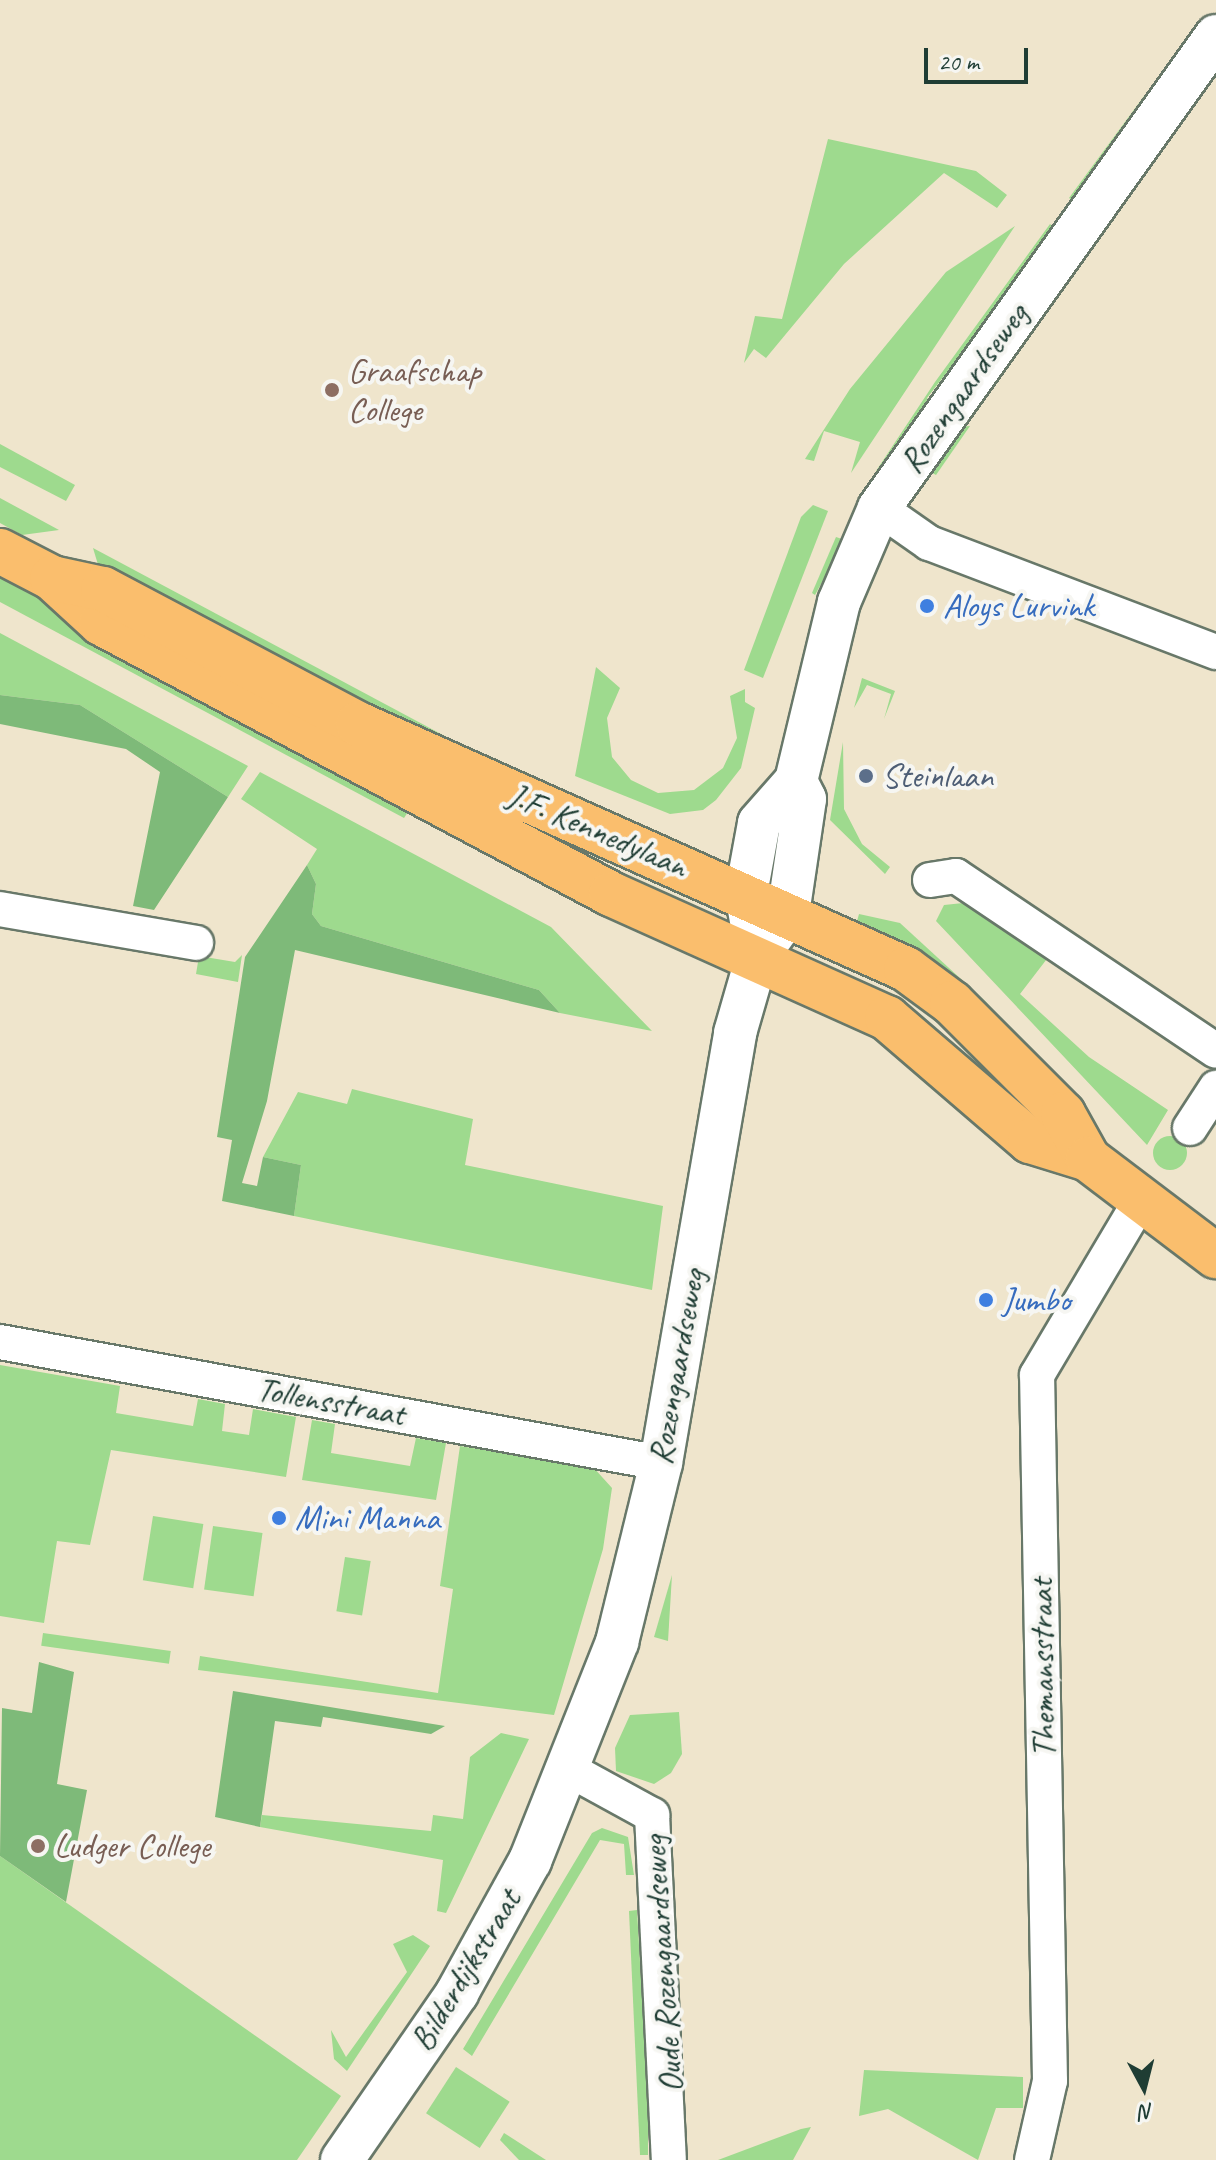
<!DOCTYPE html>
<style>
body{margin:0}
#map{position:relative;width:1216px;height:2160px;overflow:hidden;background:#efe5cc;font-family:Caveat,sans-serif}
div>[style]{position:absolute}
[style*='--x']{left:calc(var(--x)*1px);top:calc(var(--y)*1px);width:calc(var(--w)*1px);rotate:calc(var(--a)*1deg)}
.green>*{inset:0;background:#9eda8e;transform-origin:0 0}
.round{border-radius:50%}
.forest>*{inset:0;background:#7eba79}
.roads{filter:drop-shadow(2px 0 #687869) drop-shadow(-2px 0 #687869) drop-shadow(0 2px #687869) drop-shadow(0 -2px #687869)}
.minor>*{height:34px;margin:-17px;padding:0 17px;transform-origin:17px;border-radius:17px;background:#fff}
.tertiary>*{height:42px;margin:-21px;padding:0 21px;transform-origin:21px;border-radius:21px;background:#fff}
.primary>*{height:44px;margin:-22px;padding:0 22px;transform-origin:22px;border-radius:22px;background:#fabe6d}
.dots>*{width:22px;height:22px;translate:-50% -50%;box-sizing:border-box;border:4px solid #f6f6f2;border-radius:50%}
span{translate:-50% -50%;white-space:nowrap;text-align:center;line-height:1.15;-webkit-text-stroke:8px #f6f6f2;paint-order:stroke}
.education-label{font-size:34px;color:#785e54}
.left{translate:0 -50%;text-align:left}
.street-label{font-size:34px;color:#1f3d34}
.shop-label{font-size:34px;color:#366cbe}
.service-label{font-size:34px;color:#4e5e75}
.north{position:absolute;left:1104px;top:2048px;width:80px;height:80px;-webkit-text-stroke:6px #f6f6f2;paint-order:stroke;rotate:173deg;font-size:22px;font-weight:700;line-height:32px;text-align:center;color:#1f3d34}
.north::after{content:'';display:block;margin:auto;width:28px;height:36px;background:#1f3d34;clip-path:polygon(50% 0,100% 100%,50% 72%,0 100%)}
.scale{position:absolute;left:924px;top:48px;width:104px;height:36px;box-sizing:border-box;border:4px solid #1f3d34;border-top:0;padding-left:10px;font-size:24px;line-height:28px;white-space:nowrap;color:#1f3d34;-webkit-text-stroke:6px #f6f6f2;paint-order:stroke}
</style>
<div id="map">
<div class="green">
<i style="clip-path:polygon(1146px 97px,1077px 203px,1069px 198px,1144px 96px)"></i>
<i style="clip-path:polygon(828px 139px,976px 171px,1007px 195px,997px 208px,944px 173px,844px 264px,766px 358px,754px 349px,744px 363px,755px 316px,782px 319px)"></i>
<i style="clip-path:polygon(1050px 224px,1057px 230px,927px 398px,931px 403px,884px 474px,876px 471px,935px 382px)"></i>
<i style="clip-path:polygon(1015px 226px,851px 473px,860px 442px,824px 431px,814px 461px,805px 459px,850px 389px,946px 272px)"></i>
<i style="clip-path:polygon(970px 426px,936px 475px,927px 470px,956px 427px)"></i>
<i style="clip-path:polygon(0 444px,75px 485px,66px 501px,0 467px)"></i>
<i style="clip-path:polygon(0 498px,59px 530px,22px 535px,0 523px)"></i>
<i style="clip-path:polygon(813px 505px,828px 511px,763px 678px,744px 670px,801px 517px)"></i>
<i style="clip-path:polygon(836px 537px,845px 540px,815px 595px,812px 593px)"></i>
<i style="clip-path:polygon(93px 548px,587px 812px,102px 578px)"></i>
<i style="clip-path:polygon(0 577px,338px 758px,408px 812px,404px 818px,0 602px)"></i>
<i style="clip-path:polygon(0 633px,248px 766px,228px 797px,80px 705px,0 695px)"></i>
<i style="clip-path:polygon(596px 667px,620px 688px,607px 718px,612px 757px,631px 780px,658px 793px,694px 790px,723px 768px,737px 738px,730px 696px,745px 689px,745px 702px,755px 708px,741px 768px,716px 800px,703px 810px,670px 814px,575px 776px)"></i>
<i style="clip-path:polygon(862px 678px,895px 691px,884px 719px,891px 694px,867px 685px,854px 708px)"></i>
<i style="clip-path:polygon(843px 742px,844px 809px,862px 844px,890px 867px,885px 874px,830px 820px)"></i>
<i style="clip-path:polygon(260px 772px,551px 927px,652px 1031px,560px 1013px,539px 990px,321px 926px,312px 914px,316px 884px,307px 865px,317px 849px,241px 799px)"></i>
<i style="clip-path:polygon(973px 902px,1053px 951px,1020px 994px,1089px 1057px,1168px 1110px,1147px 1145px,936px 921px,944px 905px)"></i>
<i style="clip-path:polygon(859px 914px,900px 923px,986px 1002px,1061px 1088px,854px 932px)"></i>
<i style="clip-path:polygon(242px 955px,238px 982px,196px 974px,199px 956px,235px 962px)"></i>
<i style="clip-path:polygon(352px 1089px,473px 1119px,465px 1165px,663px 1206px,652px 1290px,294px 1216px,301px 1165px,263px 1157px,298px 1092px,347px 1104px)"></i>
<i class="round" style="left:1153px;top:1136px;width:34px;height:34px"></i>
<i style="clip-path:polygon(0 1365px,120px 1386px,116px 1413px,193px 1426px,198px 1399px,225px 1404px,222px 1431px,249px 1435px,253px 1409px,296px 1417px,286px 1477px,111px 1450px,90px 1545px,57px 1541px,44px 1623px,0 1616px)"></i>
<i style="clip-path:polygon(312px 1420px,335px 1424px,331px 1453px,410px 1466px,416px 1438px,446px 1443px,436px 1500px,302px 1480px)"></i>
<i style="clip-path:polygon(460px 1446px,593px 1467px,612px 1488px,603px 1549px,554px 1715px,198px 1670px,200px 1656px,438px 1693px,453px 1589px,440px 1586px)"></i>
<i style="left:153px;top:1516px;width:51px;height:65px;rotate:9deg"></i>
<i style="left:213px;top:1526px;width:50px;height:64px;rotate:8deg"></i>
<i style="left:345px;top:1557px;width:26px;height:55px;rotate:9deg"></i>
<i style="clip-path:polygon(672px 1575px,668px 1641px,654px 1637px)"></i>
<i style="left:43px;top:1633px;width:129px;height:13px;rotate:8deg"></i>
<i style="clip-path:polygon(679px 1712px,682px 1754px,671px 1773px,654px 1784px,616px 1771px,615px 1748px,630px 1715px)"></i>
<i style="clip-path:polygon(501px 1733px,529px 1739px,446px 1913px,437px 1911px,443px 1860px,260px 1827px,262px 1815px,431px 1831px,433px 1815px,463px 1819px,470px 1757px)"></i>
<i style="clip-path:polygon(602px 1828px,628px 1837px,634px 1875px,626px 1875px,624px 1844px,600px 1840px,472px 2056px,463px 2049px,592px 1833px)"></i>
<i style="clip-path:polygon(0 1856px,341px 2096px,297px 2160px,0 2160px)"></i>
<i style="clip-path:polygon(637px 1910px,648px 2101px,648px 2155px,640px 2155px,629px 1911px)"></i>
<i style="clip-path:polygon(413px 1935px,430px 1946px,347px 2071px,334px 2059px,331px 2030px,346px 2057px,407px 1972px,393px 1944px)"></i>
<i style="left:456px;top:2067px;width:64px;height:55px;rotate:33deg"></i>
<i style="clip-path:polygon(864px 2070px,1023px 2077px,1023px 2108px,996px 2108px,978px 2160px,888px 2109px,859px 2116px)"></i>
<i style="clip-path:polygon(811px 2127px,793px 2160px,718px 2160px,801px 2129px)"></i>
<i style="clip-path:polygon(504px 2133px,546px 2160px,519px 2160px,500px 2140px)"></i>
</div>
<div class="forest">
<i style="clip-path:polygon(0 695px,80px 705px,228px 797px,154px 910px,133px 906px,160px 772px,126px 749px,0 724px)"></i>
<i style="clip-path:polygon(307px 865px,316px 884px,312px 914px,321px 926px,539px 990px,560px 1013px,295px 950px,267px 1101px,242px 1183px,257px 1186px,263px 1157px,301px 1165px,294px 1216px,222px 1201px,232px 1140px,217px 1137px,245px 957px)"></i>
<i style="clip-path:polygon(39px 1662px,74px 1672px,57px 1784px,87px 1790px,66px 1902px,0 1856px,2px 1708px,32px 1713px)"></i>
<i style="clip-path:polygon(233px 1691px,445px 1726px,431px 1734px,323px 1717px,321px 1727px,275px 1721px,260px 1827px,215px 1817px)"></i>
</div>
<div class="roads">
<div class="minor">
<i style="--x:879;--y:508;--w:61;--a:35"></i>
<i style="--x:929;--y:543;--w:307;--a:20.8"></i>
<i style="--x:930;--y:880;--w:26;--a:-9"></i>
<i style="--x:956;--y:876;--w:313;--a:33.9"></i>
<i style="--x:0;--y:909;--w:199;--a:9.8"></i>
<i style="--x:1190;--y:1128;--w:48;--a:-57"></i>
<i style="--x:0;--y:1342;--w:672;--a:10.37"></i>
<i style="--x:570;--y:1770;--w:94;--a:28.8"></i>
<i style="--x:652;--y:1815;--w:345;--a:87.2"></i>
<i style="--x:1032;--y:2160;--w:81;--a:-77.2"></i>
<i style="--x:1050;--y:2081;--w:706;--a:-91.05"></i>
<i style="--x:1037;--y:1375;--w:200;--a:-59.3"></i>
</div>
<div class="tertiary">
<i style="--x:753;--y:932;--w:39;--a:-100"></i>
<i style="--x:746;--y:894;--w:72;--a:-79.6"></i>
<i style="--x:759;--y:823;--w:56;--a:-48.6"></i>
<i style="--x:796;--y:781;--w:184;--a:-76.5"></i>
<i style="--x:839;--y:602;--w:102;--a:-66.9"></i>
<i style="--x:879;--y:508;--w:580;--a:-54.47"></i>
<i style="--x:342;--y:2160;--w:203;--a:-55.4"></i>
<i style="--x:457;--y:1993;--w:151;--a:-61.1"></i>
<i style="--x:530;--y:1861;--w:236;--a:-68.3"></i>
<i style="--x:617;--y:1642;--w:184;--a:-76.2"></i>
<i style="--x:661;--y:1463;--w:436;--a:-80.2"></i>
<i style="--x:735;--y:1033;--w:79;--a:-73.9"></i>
<i style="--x:757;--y:957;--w:53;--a:-54.2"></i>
<i style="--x:788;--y:914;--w:116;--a:-81.6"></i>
<i style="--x:805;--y:799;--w:20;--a:-117"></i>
</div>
<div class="primary">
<i style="--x:0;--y:551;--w:59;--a:27.4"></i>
<i style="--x:52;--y:578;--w:67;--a:42.6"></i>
<i style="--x:101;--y:623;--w:578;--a:27.98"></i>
<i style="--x:611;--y:894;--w:303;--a:24.2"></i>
<i style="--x:887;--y:1018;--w:189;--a:40.7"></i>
<i style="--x:1030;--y:1141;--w:61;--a:17.2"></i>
<i style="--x:52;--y:578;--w:52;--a:12.2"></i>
<i style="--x:103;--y:589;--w:289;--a:27.9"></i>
<i style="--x:358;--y:724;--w:600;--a:24.09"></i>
<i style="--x:906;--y:969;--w:57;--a:36.5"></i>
<i style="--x:952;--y:1003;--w:157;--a:45"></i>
<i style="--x:1063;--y:1114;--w:51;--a:60.9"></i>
<i style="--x:1088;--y:1159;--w:161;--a:37.2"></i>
</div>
</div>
<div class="dots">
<i style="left:332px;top:390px;background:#8d6e63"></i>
<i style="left:927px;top:606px;background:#3f7fe0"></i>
<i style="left:866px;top:776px;background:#5c6f8a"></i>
<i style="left:986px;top:1300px;background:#3f7fe0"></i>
<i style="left:279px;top:1518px;background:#3f7fe0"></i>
<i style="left:38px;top:1846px;background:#8d6e63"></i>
</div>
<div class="education-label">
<span class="left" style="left:348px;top:390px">Graafschap<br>College</span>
<span class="left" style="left:54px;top:1846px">Ludger College</span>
</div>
<div class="street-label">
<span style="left:963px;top:388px;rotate:-55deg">Rozengaardseweg</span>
<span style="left:598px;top:830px;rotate:23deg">J.F. Kennedylaan</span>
<span style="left:676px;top:1367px;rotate:-80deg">Rozengaardseweg</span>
<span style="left:331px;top:1401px;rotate:10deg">Tollensstraat</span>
<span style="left:1042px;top:1668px;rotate:-91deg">Themansstraat</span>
<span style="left:662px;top:1964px;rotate:-94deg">Oude Rozengaardseweg</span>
<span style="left:465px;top:1970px;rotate:-59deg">Bilderdijkstraat</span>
</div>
<div class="shop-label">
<span class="left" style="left:943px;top:606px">Aloys Lurvink</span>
<span class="left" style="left:1002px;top:1300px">Jumbo</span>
<span class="left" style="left:295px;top:1518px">Mini Manna</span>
</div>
<div class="service-label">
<span class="left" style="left:882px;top:776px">Steinlaan</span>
</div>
<div class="north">N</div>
<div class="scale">20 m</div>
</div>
